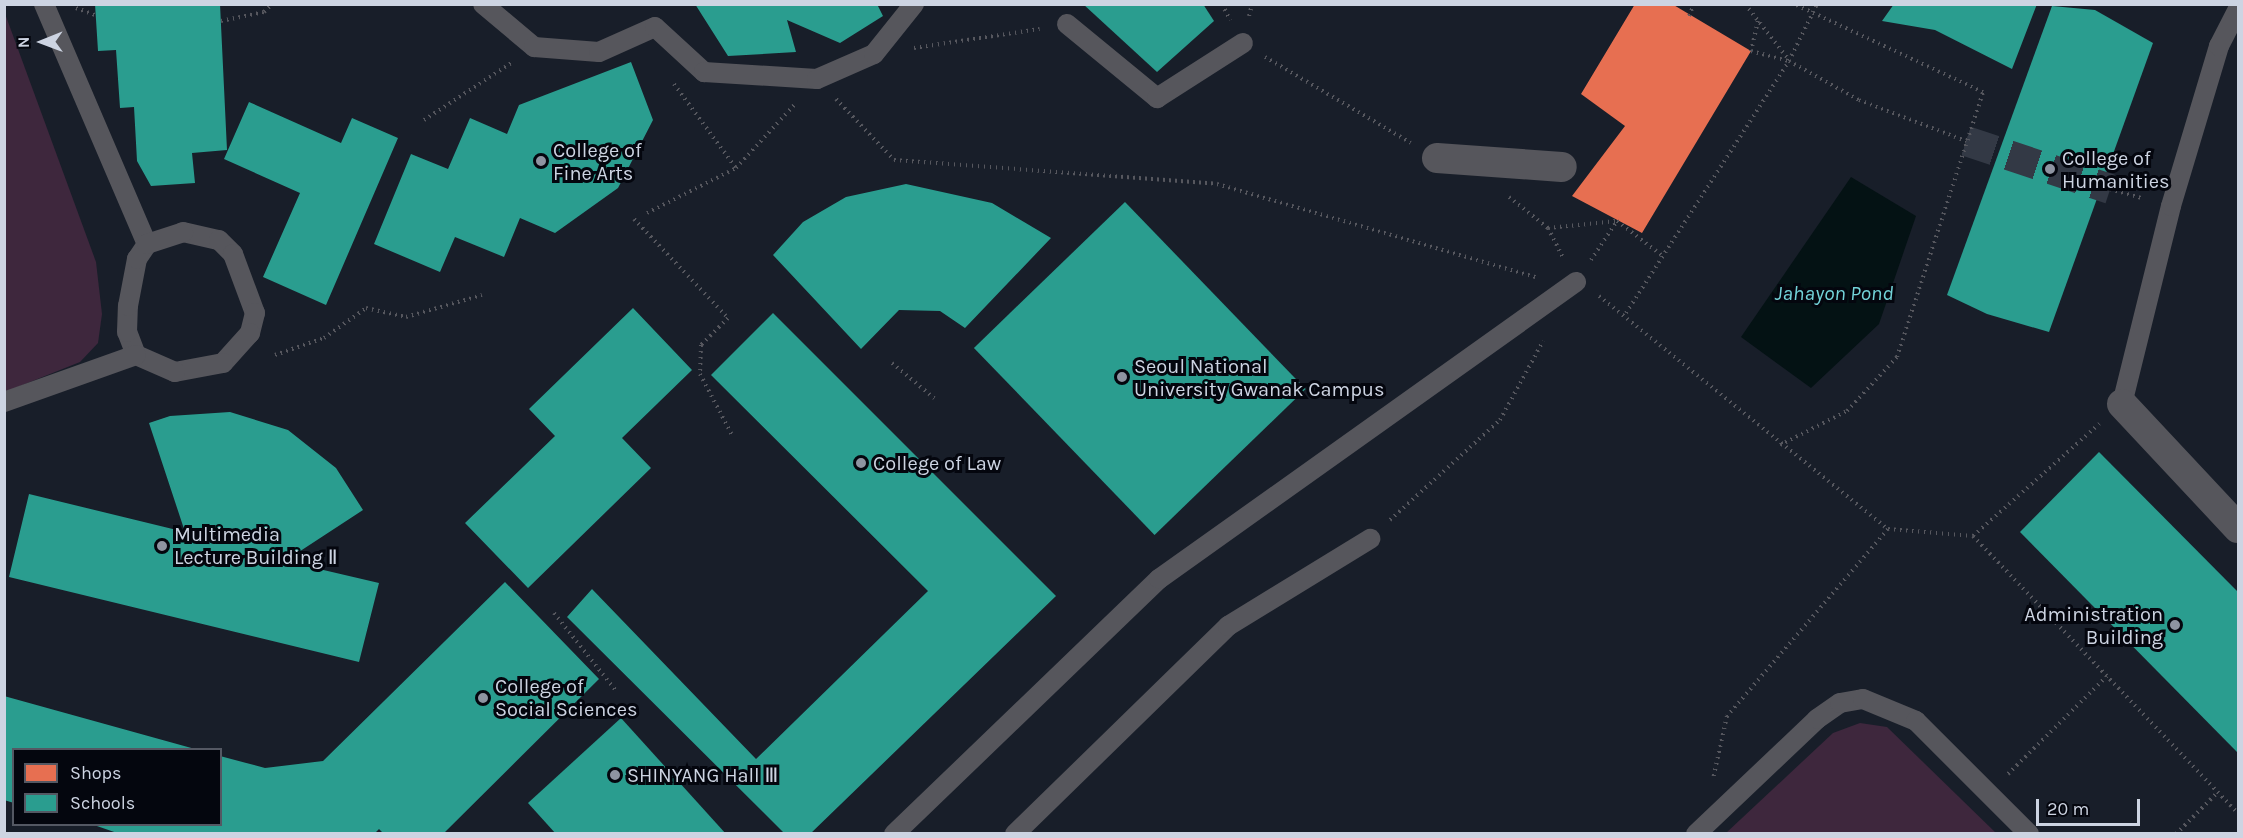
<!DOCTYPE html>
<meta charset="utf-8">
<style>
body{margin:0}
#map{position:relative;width:2243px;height:838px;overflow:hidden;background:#181e29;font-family:Karla,sans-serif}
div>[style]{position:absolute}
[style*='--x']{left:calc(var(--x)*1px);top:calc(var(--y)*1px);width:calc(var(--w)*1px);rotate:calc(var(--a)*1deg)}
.green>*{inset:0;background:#3e273d}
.water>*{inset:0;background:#041214}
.shops>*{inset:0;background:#e76f51}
.schools>*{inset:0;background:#2a9d8f;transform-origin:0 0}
.pedestrian-tunnel>*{height:30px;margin-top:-15px;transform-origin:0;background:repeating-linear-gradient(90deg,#333945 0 30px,transparent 0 45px)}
.path>*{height:4px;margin-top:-2px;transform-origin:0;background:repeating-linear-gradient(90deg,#56575e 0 1.5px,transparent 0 6px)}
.service>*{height:20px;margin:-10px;padding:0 10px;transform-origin:10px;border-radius:10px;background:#56565c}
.pedestrian>*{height:30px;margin:-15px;padding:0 15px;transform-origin:15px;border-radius:15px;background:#56565c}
.dots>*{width:16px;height:16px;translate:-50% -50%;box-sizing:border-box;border:3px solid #04060e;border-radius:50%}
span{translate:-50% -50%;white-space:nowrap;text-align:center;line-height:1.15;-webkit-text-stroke:6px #04060e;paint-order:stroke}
.poi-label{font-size:20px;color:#cdd4e2}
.left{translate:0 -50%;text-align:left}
.right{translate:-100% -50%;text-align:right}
.water-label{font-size:21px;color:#73d3d9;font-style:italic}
.frame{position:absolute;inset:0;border:6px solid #cdd4e2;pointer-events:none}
.legend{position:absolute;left:12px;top:748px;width:210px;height:78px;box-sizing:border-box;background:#04060e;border:2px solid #545863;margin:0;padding:8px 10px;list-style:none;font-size:18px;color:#cdd4e2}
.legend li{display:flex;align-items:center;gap:12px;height:30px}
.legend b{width:30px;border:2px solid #545863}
.north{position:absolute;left:12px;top:12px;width:60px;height:60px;-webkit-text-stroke:4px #04060e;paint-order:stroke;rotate:269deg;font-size:16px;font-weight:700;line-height:24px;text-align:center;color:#cdd4e2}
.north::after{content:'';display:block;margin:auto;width:21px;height:27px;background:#cdd4e2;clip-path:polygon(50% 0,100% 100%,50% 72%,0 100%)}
.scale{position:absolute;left:2036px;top:799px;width:104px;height:27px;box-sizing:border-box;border:3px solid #cdd4e2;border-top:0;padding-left:8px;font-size:18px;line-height:21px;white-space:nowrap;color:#cdd4e2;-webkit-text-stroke:4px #04060e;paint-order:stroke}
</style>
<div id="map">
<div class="green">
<i style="clip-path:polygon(4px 11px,96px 262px,102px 314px,98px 343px,80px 362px,5px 392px)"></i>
<i style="clip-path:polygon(1860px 723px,1887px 727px,1996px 833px,1726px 833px,1833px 733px)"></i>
</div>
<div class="water">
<i style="clip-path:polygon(1851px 177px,1916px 216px,1879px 324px,1811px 388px,1741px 337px)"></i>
</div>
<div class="shops">
<i style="clip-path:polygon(1635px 4px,1672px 4px,1751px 51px,1642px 233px,1572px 196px,1625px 126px,1581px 94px)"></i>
</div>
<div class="schools">
<i style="clip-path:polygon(95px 4px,220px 4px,227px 150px,192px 153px,195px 183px,151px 186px,137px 161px,134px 107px,120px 108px,116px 50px,98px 51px)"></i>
<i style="clip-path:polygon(695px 4px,877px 4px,883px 16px,840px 43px,787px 20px,796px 52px,728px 56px)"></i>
<i style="clip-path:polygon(1083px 4px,1203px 4px,1214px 21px,1157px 72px)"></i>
<i style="clip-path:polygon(1894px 4px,2037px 4px,2012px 69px,1935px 30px,1882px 21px)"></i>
<i style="clip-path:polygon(2052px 6px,2095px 10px,2153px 43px,2049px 332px,1987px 314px,1947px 295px)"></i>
<i style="clip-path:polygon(631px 62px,653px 120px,618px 188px,555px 233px,520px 218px,504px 257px,455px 237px,440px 272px,374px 244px,411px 154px,448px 169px,470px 118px,507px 134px,519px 105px)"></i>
<i style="clip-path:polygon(249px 102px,341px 143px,352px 118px,398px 138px,326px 305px,263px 277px,300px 193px,224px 159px)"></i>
<i style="clip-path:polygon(906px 184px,992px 203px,1051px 238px,965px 328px,940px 311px,899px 310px,861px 349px,773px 255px,803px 222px,846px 197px)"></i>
<i style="left:1125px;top:202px;width:260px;height:210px;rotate:46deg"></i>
<i style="clip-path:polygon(633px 308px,692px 370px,622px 438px,651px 468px,528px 588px,465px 523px,555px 436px,529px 409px)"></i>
<i style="clip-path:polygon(773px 313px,1056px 596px,810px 834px,785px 834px,567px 617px,592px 589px,756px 759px,928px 591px,711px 375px)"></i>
<i style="clip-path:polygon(230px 412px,288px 430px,336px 468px,363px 510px,285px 561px,379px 583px,359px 662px,9px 577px,29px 494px,185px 532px,149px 423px,170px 416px)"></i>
<i style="clip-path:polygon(2099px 452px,2238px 592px,2238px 753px,2020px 532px)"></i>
<i style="clip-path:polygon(505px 582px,599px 679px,443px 834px,384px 834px,379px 829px,374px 834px,120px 834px,94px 825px,220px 824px,220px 756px,265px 768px,323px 761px)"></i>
<i style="clip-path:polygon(4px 696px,195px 749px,195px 750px,14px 750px,14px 803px,4px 800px)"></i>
<i style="clip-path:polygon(621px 718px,707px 813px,726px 834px,556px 834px,528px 803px)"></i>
</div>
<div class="pedestrian-tunnel">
<i style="--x:1966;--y:141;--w:152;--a:18.4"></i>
</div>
<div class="path">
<i style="--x:1222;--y:4;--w:18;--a:63"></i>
<i style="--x:1745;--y:4;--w:71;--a:51.8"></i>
<i style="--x:76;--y:8;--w:20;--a:20"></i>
<i style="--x:1249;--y:16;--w:12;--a:-76"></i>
<i style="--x:1689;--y:16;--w:13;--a:-67"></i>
<i style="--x:221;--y:21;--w:44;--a:-11.8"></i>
<i style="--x:264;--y:12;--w:11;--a:-45"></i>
<i style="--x:1758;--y:21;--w:31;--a:103"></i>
<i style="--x:1751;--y:51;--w:39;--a:15"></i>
<i style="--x:1789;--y:61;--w:80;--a:29.1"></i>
<i style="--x:1859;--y:100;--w:115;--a:21"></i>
<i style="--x:914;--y:48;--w:127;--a:-8.6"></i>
<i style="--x:1265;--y:57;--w:169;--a:30.5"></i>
<i style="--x:674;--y:84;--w:104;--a:53.6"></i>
<i style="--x:836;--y:99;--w:84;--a:46.4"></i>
<i style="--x:894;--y:160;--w:324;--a:4.2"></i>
<i style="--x:1217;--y:184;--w:332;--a:16.3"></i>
<i style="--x:424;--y:120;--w:104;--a:-33.2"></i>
<i style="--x:2110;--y:189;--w:35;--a:16"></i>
<i style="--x:1509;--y:197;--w:50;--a:38.5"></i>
<i style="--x:1548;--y:228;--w:34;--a:63"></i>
<i style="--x:647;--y:213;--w:100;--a:-26.8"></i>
<i style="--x:736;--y:168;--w:87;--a:-47.3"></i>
<i style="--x:634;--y:219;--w:137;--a:46.5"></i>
<i style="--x:728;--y:318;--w:38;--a:135"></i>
<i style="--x:701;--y:345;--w:29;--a:92"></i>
<i style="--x:700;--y:374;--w:69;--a:62.3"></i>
<i style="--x:1548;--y:228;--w:69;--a:-5.8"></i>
<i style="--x:1617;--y:221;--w:59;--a:37.5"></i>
<i style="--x:1591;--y:260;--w:47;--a:-56.3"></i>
<i style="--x:1599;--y:296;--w:371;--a:38.9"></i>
<i style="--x:1888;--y:529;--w:247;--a:130.7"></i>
<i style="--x:1727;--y:716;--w:65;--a:102.5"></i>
<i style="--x:1626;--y:313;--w:300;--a:-57.1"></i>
<i style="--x:1789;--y:61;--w:64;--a:-63.8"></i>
<i style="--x:275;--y:355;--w:52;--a:-19.1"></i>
<i style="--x:324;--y:338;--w:52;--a:-35.5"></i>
<i style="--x:366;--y:308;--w:41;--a:12.7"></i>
<i style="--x:406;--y:317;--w:79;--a:-16.1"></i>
<i style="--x:892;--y:363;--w:55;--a:39.8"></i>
<i style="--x:1780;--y:445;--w:75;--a:-26.9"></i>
<i style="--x:1847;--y:411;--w:74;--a:-47.2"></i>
<i style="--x:1897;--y:357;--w:279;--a:-72"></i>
<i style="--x:1983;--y:92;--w:208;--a:-155"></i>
<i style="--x:1390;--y:520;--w:149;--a:-42.3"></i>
<i style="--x:1500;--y:420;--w:90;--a:-61.4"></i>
<i style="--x:1888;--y:529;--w:85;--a:4.7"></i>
<i style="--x:1973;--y:536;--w:169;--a:-41.6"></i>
<i style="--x:1973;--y:536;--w:383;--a:46.3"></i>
<i style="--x:554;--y:613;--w:101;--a:51.4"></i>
<i style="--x:2008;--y:774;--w:139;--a:-44.7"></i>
<i style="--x:2176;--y:834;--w:59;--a:-45"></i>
</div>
<div class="service">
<i style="--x:44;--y:4;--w:261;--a:66.8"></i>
<i style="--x:483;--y:4;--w:67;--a:40.1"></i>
<i style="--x:534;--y:47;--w:65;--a:4.4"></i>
<i style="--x:599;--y:52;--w:61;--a:-24.1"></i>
<i style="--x:655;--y:27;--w:67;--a:42.6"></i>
<i style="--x:704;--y:72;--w:113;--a:3.5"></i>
<i style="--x:817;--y:79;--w:62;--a:-23.7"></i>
<i style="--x:874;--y:54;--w:64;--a:-51.3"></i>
<i style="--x:1067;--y:24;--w:117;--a:39.4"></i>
<i style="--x:1157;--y:98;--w:102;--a:-32.6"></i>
<i style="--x:183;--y:232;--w:37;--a:13"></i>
<i style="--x:219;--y:240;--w:20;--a:45"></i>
<i style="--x:233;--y:254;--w:63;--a:69.6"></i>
<i style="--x:255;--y:313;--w:21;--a:104"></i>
<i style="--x:250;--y:333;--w:40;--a:132"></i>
<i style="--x:223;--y:363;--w:49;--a:169.4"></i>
<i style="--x:175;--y:372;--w:43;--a:-156.4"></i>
<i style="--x:136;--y:355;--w:25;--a:-111"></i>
<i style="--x:127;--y:332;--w:26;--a:-88"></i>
<i style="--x:128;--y:306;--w:48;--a:-79.2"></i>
<i style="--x:137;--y:259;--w:18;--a:-56"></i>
<i style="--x:147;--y:244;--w:38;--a:-18"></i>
<i style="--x:4;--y:402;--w:140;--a:-19.6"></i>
<i style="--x:2122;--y:404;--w:204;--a:-76.1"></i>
<i style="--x:2171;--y:206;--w:167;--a:-73.3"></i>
<i style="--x:2219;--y:46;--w:42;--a:-62.8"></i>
<i style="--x:894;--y:834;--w:368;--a:-43.9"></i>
<i style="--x:1159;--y:579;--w:512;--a:-35.46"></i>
<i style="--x:1015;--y:834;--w:298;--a:-44.3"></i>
<i style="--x:1228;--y:626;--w:167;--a:-31.5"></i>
<i style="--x:1696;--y:834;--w:167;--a:-43.5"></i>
<i style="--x:1817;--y:719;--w:28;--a:-35"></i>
<i style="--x:1840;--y:703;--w:23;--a:-10"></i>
<i style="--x:1863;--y:699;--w:57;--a:22.5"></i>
<i style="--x:1916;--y:721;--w:160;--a:45"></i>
</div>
<div class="pedestrian">
<i style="--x:1437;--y:158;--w:125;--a:4.1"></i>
<i style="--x:2122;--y:404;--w:170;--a:46.9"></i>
</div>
<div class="dots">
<i style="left:541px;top:161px;background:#8e94a1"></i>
<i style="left:2050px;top:169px;background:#8e94a1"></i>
<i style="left:1122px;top:377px;background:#8e94a1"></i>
<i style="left:861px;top:463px;background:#8e94a1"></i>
<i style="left:162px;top:546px;background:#8e94a1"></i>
<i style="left:2175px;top:625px;background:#8e94a1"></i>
<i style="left:483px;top:698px;background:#8e94a1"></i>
<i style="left:615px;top:775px;background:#8e94a1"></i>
</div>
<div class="poi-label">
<span class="left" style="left:553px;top:162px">College of<br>Fine Arts</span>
<span class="left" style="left:2062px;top:170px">College of<br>Humanities</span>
<span class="left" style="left:1134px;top:378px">Seoul National<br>University Gwanak Campus</span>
<span class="left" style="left:873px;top:463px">College of Law</span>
<span class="left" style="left:174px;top:546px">Multimedia<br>Lecture Building Ⅱ</span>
<span class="right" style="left:2163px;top:626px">Administration<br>Building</span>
<span class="left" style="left:495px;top:698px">College of<br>Social Sciences</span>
<span class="left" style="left:627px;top:775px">SHINYANG Hall Ⅲ</span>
</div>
<div class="water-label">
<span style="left:1834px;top:293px">Jahayon Pond</span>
</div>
<div class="frame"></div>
<ul class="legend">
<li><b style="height:16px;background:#e76f51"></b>Shops</li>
<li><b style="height:16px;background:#2a9d8f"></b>Schools</li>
</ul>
<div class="north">N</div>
<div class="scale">20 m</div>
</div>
